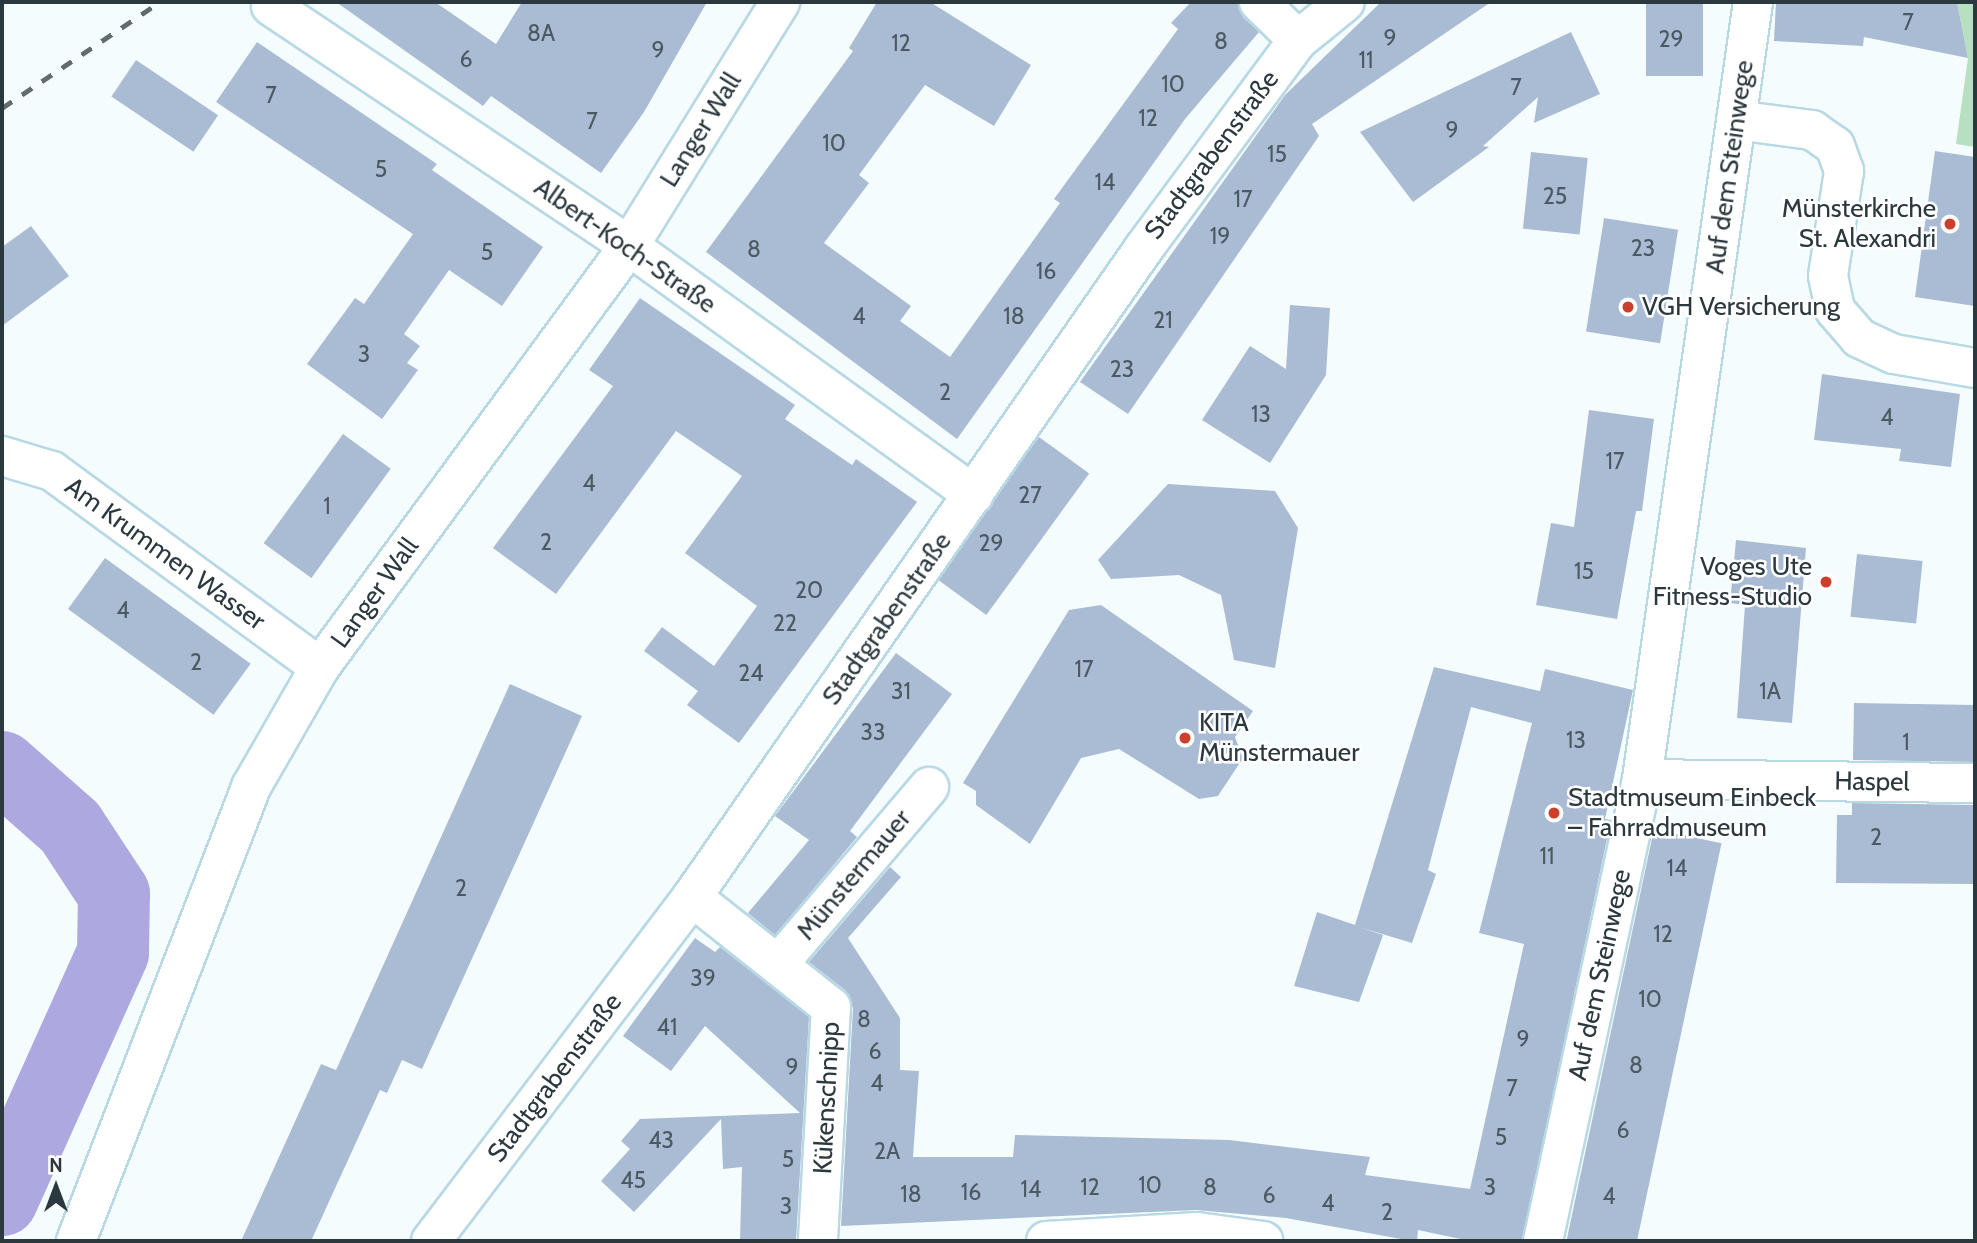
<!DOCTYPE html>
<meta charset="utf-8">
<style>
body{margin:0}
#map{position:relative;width:1977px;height:1243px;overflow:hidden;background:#f5fcfe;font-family:Cabin,sans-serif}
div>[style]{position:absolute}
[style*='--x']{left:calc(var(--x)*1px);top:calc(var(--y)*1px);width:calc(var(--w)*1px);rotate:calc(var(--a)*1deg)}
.green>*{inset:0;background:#b6e0c0}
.river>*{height:72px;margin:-36px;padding:0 36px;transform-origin:36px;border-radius:36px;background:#aea8e1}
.building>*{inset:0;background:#aabcd3;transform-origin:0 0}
.roads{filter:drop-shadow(2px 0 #b8d8e4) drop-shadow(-2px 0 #b8d8e4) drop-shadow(0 2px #b8d8e4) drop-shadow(0 -2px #b8d8e4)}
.street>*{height:38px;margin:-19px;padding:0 19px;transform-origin:19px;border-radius:19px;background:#fff}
.rail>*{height:5px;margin-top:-2.5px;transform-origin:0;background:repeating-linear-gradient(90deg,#616c70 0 12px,transparent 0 24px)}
.dots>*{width:19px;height:19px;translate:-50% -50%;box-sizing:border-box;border:4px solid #fff;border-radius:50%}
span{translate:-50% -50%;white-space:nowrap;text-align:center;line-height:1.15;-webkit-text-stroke:5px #fff;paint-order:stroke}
.number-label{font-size:23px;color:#4b5962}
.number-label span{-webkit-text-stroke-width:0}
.street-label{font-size:26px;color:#2b383d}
.poi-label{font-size:26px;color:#2b383d}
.right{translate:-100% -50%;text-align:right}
.left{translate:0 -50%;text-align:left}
.frame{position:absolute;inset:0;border:4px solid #2b383d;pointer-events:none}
.north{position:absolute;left:21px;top:1152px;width:70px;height:70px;-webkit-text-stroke:5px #fff;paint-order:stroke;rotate:0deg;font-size:19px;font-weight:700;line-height:28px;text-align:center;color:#2b383d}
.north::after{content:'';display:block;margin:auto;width:24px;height:32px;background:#2b383d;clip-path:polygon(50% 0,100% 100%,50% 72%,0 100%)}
</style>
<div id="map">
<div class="green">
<i style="clip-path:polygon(1957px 2px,1975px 2px,1975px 147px,1956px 144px,1968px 58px)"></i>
</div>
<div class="river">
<i style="--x:2;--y:767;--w:91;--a:41.4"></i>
<i style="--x:70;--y:827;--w:80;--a:56.7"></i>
<i style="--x:114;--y:894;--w:59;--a:91"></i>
<i style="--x:113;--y:953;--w:271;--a:114.2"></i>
</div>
<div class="building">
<i style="clip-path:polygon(336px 2px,435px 2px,496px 44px,522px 2px,707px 2px,644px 112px,601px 173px,491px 96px,483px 106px)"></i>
<i style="clip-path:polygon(877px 2px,930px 2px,1031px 65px,994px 126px,925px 85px,859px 175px,869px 183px,824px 243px,911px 306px,900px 321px,950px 357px,1060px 203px,1054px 199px,1178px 29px,1171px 23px,1191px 2px,1238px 2px,1243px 17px,1259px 32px,1185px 119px,957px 439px,706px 252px,853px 51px,849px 48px)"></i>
<i style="clip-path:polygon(1381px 2px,1491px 2px,1312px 124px,1319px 136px,1128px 414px,1080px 382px,1285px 95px)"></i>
<i style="left:1646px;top:2px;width:57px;height:74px"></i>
<i style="clip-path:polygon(1776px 2px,1957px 2px,1968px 58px,1864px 37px,1863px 46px,1774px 41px)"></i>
<i style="clip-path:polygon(1571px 32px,1600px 94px,1534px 123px,1538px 97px,1483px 146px,1489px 147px,1413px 202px,1360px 132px)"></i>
<i style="clip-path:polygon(257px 42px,437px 164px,432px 170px,543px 247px,502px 306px,449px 270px,404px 334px,420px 346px,407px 363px,418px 370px,382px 419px,307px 364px,355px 298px,364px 304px,413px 234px,216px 102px)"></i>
<i style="left:136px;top:60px;width:99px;height:44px;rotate:34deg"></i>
<i style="clip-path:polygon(1935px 151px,1975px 157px,1975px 306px,1915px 297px)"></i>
<i style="left:1531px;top:152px;width:57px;height:77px;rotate:6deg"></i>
<i style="left:1604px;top:218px;width:75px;height:115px;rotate:9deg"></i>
<i style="clip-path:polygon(31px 226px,69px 276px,2px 326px,2px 247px)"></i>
<i style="clip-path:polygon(640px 298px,795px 405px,785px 419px,852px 465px,856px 459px,917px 502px,739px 743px,687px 705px,698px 691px,644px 651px,662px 627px,714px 666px,757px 606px,685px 553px,742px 476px,676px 431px,556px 594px,493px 548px,613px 386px,589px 370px)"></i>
<i style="clip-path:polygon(1290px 305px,1330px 308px,1326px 375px,1270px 463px,1202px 420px,1250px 346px,1286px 369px)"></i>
<i style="clip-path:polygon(1822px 374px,1960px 394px,1951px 467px,1899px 461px,1901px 449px,1814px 440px)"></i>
<i style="clip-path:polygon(1589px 410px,1654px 419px,1642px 511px,1636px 511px,1617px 619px,1536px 605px,1551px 523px,1574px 527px)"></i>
<i style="left:343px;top:434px;width:59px;height:135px;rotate:36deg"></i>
<i style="left:1039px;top:437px;width:62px;height:175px;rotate:36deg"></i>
<i style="clip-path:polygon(1168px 484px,1275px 491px,1298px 528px,1275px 668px,1234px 660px,1221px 595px,1179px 575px,1111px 579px,1098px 560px)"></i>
<i style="clip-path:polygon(1736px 540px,1806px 548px,1792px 723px,1737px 718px,1745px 605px,1730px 603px)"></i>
<i style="left:1857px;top:554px;width:66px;height:63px;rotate:6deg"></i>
<i style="left:105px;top:558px;width:180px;height:63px;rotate:36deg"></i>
<i style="clip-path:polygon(1101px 605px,1253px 711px,1235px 737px,1243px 758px,1218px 796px,1199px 799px,1119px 749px,1081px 758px,1030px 844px,976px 805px,976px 791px,963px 783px,1069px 610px)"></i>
<i style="clip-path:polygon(896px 653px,952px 694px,850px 831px,857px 837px,775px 935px,748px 913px,809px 840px,775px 816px)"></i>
<i style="clip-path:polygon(1434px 667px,1540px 691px,1545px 669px,1633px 690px,1605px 819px,1611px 820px,1522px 1241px,1470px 1241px,1418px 1230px,1417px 1241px,1412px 1241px,1286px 1218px,1196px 1210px,841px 1226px,853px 1008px,845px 990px,809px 962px,890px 867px,901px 877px,848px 938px,900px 1018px,900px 1070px,919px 1071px,913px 1157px,1013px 1157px,1015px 1135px,1229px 1140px,1370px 1157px,1365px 1175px,1470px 1189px,1524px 944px,1479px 933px,1532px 723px,1471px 707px,1428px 870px,1436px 874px,1412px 943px,1359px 927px,1383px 935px,1359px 1002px,1294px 986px,1317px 912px,1355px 925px)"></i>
<i style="clip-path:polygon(510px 684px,582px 716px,422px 1069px,402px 1060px,387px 1093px,380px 1090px,311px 1241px,241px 1241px,321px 1064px,336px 1070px)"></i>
<i style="left:1854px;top:703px;width:121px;height:57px;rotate:1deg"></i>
<i style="clip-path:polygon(1852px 803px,1975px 805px,1975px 884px,1836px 883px,1837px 815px,1852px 815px)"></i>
<i style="left:1654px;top:829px;width:69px;height:422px;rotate:12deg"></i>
<i style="clip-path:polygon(695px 938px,715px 952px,720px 947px,809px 1017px,796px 1241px,740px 1241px,742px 1167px,723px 1169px,721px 1119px,634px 1212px,601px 1181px,630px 1149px,621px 1141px,640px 1119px,800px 1113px,705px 1026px,671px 1071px,623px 1036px)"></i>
</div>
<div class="roads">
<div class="street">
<i style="--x:1259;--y:2;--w:54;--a:44.3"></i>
<i style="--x:271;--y:6;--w:431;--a:33.8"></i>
<i style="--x:629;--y:246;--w:425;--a:35.8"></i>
<i style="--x:1736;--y:120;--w:77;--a:7.5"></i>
<i style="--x:1812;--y:130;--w:28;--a:35"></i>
<i style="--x:1835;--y:146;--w:27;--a:70"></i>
<i style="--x:1844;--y:171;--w:106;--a:98.7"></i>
<i style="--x:1828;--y:276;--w:35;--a:78"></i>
<i style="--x:1835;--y:310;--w:37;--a:49"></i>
<i style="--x:1859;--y:338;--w:38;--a:25"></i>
<i style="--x:1894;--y:354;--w:82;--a:9.8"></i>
<i style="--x:2;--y:456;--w:52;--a:16.7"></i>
<i style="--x:52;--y:471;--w:332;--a:36.2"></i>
<i style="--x:1642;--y:779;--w:333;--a:0.7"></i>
<i style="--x:692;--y:897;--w:177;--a:38.4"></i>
<i style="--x:831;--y:1007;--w:234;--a:93.2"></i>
<i style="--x:780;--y:962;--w:230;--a:-49.6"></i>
<i style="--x:76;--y:1241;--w:487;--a:-68.9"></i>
<i style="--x:251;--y:787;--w:138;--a:-60.1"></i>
<i style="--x:320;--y:667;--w:522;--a:-53.72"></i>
<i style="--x:629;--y:246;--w:287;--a:-58.2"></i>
<i style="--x:431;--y:1241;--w:432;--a:-52.8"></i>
<i style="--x:692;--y:897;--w:791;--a:-55.14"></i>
<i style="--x:1144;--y:248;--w:259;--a:-53.5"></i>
<i style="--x:1298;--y:40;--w:60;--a:-39"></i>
<i style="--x:1046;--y:1241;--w:151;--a:-3.4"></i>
<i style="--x:1197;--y:1232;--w:67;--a:7.8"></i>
<i style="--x:1543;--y:1241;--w:472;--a:-77.9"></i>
<i style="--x:1642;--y:779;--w:785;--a:-81.87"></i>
</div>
</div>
<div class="rail">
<i style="--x:2;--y:108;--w:190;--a:-33.9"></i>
</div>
<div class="dots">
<i style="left:1950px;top:224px;background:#cc402b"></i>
<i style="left:1628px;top:307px;background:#cc402b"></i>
<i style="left:1826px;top:582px;background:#cc402b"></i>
<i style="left:1185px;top:738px;background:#cc402b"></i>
<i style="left:1554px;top:813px;background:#cc402b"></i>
</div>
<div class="number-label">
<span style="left:1908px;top:22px">7</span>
<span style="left:541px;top:33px">8A</span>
<span style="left:1390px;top:38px">9</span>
<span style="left:1671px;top:39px">29</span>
<span style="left:1221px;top:41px">8</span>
<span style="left:901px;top:43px">12</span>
<span style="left:658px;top:50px">9</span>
<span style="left:466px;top:59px">6</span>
<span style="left:1366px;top:60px">11</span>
<span style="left:1173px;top:84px">10</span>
<span style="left:1516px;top:87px">7</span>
<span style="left:271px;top:95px">7</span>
<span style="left:1148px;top:118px">12</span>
<span style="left:592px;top:121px">7</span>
<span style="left:1452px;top:130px">9</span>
<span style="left:834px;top:143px">10</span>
<span style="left:1277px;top:154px">15</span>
<span style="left:381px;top:169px">5</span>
<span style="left:1105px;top:182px">14</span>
<span style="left:1555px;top:196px">25</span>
<span style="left:1243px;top:199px">17</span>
<span style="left:1220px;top:236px">19</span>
<span style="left:1643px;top:248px">23</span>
<span style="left:754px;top:249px">8</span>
<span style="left:487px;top:252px">5</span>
<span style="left:1046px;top:271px">16</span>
<span style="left:859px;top:316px">4</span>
<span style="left:1014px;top:316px">18</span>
<span style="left:1163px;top:320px">21</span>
<span style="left:364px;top:354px">3</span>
<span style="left:1122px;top:369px">23</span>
<span style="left:945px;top:392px">2</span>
<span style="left:1261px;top:414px">13</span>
<span style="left:1887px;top:417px">4</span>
<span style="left:1615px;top:461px">17</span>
<span style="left:589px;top:483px">4</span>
<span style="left:1030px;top:495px">27</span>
<span style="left:327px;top:506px">1</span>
<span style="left:546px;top:542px">2</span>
<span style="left:991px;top:543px">29</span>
<span style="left:1584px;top:571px">15</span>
<span style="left:809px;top:590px">20</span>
<span style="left:123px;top:610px">4</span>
<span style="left:785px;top:623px">22</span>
<span style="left:196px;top:662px">2</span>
<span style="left:1084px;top:669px">17</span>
<span style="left:751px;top:673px">24</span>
<span style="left:901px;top:691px">31</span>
<span style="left:1770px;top:691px">1A</span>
<span style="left:873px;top:732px">33</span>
<span style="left:1576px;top:740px">13</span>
<span style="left:1906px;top:742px">1</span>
<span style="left:1876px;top:837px">2</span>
<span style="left:1547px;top:856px">11</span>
<span style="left:1677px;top:868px">14</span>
<span style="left:461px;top:888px">2</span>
<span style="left:1663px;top:934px">12</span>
<span style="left:703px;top:978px">39</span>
<span style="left:1650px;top:999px">10</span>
<span style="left:864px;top:1019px">8</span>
<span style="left:667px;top:1027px">41</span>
<span style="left:1523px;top:1039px">9</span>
<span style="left:875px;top:1051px">6</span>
<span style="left:1636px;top:1065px">8</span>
<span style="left:792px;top:1067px">9</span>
<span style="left:877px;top:1083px">4</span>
<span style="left:1512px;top:1088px">7</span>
<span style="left:1623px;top:1130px">6</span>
<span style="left:1501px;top:1137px">5</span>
<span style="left:661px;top:1140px">43</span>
<span style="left:887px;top:1151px">2A</span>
<span style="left:788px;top:1159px">5</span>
<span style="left:633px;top:1180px">45</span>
<span style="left:1150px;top:1185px">10</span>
<span style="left:1090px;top:1187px">12</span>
<span style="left:1210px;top:1187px">8</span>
<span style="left:1490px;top:1187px">3</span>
<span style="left:1031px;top:1189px">14</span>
<span style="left:971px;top:1192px">16</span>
<span style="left:911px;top:1194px">18</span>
<span style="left:1269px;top:1195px">6</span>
<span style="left:1609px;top:1196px">4</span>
<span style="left:1328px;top:1203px">4</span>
<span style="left:786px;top:1206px">3</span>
<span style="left:1387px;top:1212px">2</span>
</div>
<div class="street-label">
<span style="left:701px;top:130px;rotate:-58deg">Langer Wall</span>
<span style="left:1212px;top:155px;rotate:-53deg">Stadtgrabenstraße</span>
<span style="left:1730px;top:167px;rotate:-82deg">Auf dem Steinwege</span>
<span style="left:625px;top:246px;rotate:35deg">Albert-Koch-Straße</span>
<span style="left:165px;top:554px;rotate:36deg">Am Krummen Wasser</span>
<span style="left:375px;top:593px;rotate:-54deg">Langer Wall</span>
<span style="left:887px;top:619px;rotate:-55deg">Stadtgrabenstraße</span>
<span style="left:1872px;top:782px;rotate:1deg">Haspel</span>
<span style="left:854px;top:875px;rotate:-50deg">Münstermauer</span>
<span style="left:1600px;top:975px;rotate:-78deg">Auf dem Steinwege</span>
<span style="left:555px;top:1078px;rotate:-53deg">Stadtgrabenstraße</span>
<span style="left:827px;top:1098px;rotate:-87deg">Kükenschnipp</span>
</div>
<div class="poi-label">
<span class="right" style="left:1936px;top:224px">Münsterkirche<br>St. Alexandri</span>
<span class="left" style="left:1642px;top:307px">VGH Versicherung</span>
<span class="right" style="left:1812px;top:582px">Voges Ute<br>Fitness-Studio</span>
<span class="left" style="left:1199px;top:738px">KITA<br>Münstermauer</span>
<span class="left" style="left:1568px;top:813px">Stadtmuseum Einbeck<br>– Fahrradmuseum</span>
</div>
<div class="frame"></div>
<div class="north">N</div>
</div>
